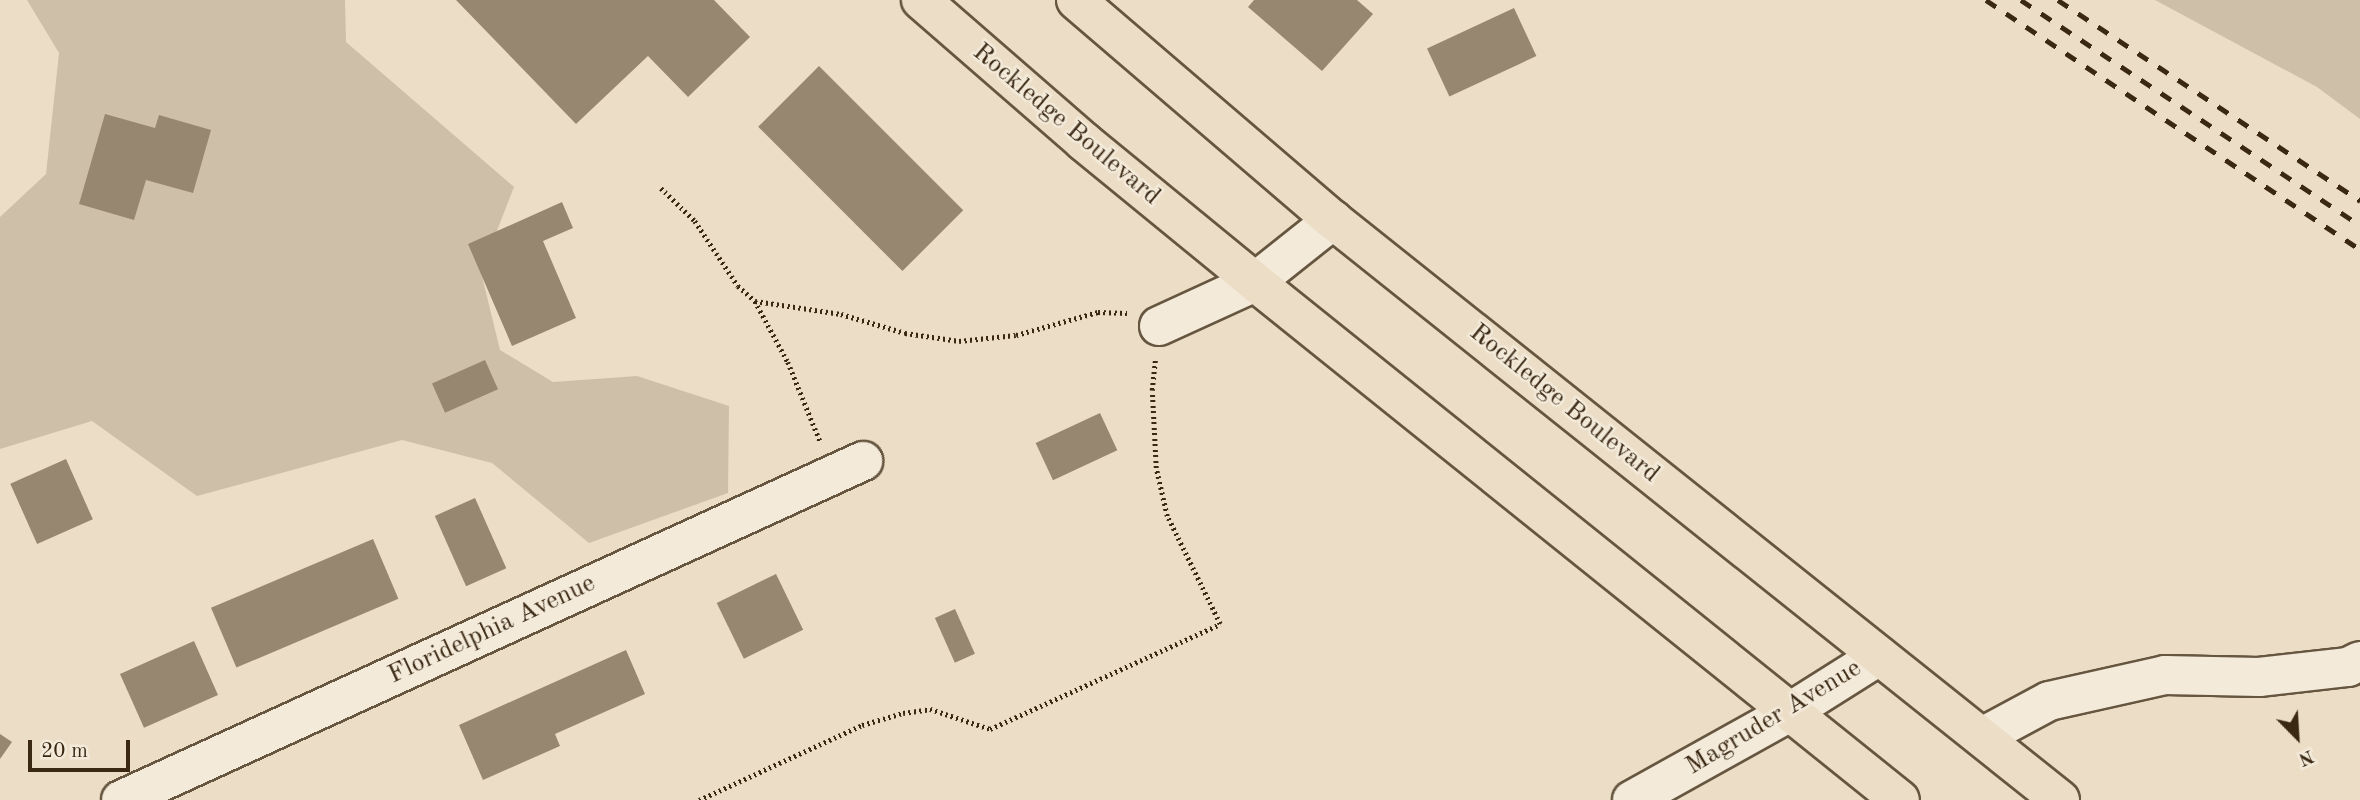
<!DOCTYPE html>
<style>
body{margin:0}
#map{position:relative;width:2360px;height:800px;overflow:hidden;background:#ecdec6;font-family:"Old Standard TT",serif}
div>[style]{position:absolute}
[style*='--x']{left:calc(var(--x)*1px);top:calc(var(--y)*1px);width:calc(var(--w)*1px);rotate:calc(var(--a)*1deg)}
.green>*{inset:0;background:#cebfa8}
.building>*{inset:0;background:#978770;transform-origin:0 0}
.path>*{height:4.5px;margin-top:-2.25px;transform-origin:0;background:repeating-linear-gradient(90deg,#3a2813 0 2px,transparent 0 5.5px)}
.roads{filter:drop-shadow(2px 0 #665640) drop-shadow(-2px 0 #665640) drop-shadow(0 2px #665640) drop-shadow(0 -2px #665640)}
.minor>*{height:38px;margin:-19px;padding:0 19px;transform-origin:19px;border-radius:19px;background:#f3eada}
.major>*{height:38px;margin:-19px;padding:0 19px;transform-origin:19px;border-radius:19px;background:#ecdec6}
.rail>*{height:5px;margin-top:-2.5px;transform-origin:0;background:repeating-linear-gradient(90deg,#3a2813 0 12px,transparent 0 24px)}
span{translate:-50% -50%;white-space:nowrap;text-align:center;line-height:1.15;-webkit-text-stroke:5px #f3eada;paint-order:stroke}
.street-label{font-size:26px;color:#3a2813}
.north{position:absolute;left:2262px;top:702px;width:70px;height:70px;-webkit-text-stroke:5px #f3eada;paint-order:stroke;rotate:156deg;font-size:19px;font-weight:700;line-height:28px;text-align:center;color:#3a2813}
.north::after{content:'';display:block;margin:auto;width:24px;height:32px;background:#3a2813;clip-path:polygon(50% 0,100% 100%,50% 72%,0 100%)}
.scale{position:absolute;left:28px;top:740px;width:102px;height:32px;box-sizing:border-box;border:4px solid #3a2813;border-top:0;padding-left:9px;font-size:21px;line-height:24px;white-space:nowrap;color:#3a2813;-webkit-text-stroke:5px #f3eada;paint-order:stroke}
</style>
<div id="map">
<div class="green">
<i style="clip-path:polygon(27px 0,345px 0,346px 42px,514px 187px,481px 272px,500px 350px,553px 382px,637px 376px,729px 406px,728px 493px,589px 543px,492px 463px,402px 440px,197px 496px,92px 421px,0 449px,0 217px,46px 174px,59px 53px)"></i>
<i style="clip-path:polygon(2155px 0,2360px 0,2360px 119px,2317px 87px)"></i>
</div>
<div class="building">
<i style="clip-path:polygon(456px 0,714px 0,750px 37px,688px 97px,648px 56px,576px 124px)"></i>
<i style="clip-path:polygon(1254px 0,1357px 0,1373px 14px,1322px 71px,1248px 7px)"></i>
<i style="left:1514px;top:8px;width:53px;height:96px;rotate:65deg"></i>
<i style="left:819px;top:66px;width:204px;height:86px;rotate:45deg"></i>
<i style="clip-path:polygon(105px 114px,155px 128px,159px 115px,211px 130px,193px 193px,146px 180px,134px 220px,79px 204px)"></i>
<i style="clip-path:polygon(562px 202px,573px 228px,543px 241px,576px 318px,512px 346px,468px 244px)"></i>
<i style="left:485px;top:360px;width:32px;height:58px;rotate:66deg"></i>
<i style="left:1100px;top:413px;width:41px;height:71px;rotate:65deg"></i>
<i style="left:66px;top:459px;width:66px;height:61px;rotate:66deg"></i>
<i style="left:475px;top:498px;width:77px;height:44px;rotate:66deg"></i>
<i style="left:373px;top:539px;width:65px;height:176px;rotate:67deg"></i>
<i style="left:776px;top:574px;width:62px;height:66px;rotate:64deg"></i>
<i style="left:955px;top:609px;width:49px;height:22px;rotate:66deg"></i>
<i style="left:194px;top:641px;width:59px;height:81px;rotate:66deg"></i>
<i style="clip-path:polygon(626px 650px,645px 694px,555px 734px,560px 746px,483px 780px,459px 725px)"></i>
<i style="clip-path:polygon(0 734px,12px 742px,0 759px)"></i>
</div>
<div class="path">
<i style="--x:661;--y:188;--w:47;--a:44.1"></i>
<i style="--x:695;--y:221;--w:78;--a:56.5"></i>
<i style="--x:738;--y:286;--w:23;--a:41"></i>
<i style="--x:755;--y:301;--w:87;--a:8.6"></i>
<i style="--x:841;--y:314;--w:67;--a:16.5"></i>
<i style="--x:905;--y:333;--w:55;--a:8.4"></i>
<i style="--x:959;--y:341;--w:57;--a:-6"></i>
<i style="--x:1016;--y:335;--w:85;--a:-15.7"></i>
<i style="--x:1098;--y:312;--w:29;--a:2"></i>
<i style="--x:755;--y:301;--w:69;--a:61.6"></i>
<i style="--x:788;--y:362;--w:85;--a:67.9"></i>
<i style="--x:699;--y:800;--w:179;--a:-24.7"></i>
<i style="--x:862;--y:725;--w:43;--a:-16.3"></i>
<i style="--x:903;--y:713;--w:27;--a:-8"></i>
<i style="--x:930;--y:709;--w:63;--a:18.4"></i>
<i style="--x:990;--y:729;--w:253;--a:-24.5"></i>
<i style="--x:1220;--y:624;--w:120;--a:-116.1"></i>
<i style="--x:1167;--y:516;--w:49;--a:-102.9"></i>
<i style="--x:1156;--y:468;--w:78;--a:-92.9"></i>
<i style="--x:1152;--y:390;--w:31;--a:-84"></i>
</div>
<div class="roads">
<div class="minor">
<i style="--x:1159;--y:326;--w:106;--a:-24.6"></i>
<i style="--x:1255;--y:282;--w:100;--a:-38.5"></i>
<i style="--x:1982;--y:737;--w:76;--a:-28.2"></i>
<i style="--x:2049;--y:701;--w:119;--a:-12.6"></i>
<i style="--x:2165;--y:675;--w:94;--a:1.2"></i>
<i style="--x:2259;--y:677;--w:90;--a:-6.4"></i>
<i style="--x:2348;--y:667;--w:13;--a:-27"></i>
<i style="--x:121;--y:800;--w:816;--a:-24.55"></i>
<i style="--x:1632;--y:800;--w:181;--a:-29.1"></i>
<i style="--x:1790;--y:712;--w:105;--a:-32.2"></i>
</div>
<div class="major">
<i style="--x:921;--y:0;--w:215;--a:41"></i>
<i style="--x:1083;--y:141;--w:222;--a:39.3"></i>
<i style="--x:1255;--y:282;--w:827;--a:38.77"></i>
<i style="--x:1076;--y:0;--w:338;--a:40.6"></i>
<i style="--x:1333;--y:220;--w:930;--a:38.58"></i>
</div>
</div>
<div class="rail">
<i style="--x:1986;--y:0;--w:449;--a:33.7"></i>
<i style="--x:2021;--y:0;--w:407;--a:33.6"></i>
<i style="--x:2058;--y:0;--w:363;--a:33.6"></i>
</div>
<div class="street-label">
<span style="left:1066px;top:125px;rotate:40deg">Rockledge Boulevard</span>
<span style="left:1564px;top:404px;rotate:39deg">Rockledge Boulevard</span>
<span style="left:492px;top:630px;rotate:-25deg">Floridelphia Avenue</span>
<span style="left:1774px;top:718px;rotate:-31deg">Magruder Avenue</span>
</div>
<div class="north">N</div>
<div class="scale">20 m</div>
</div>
